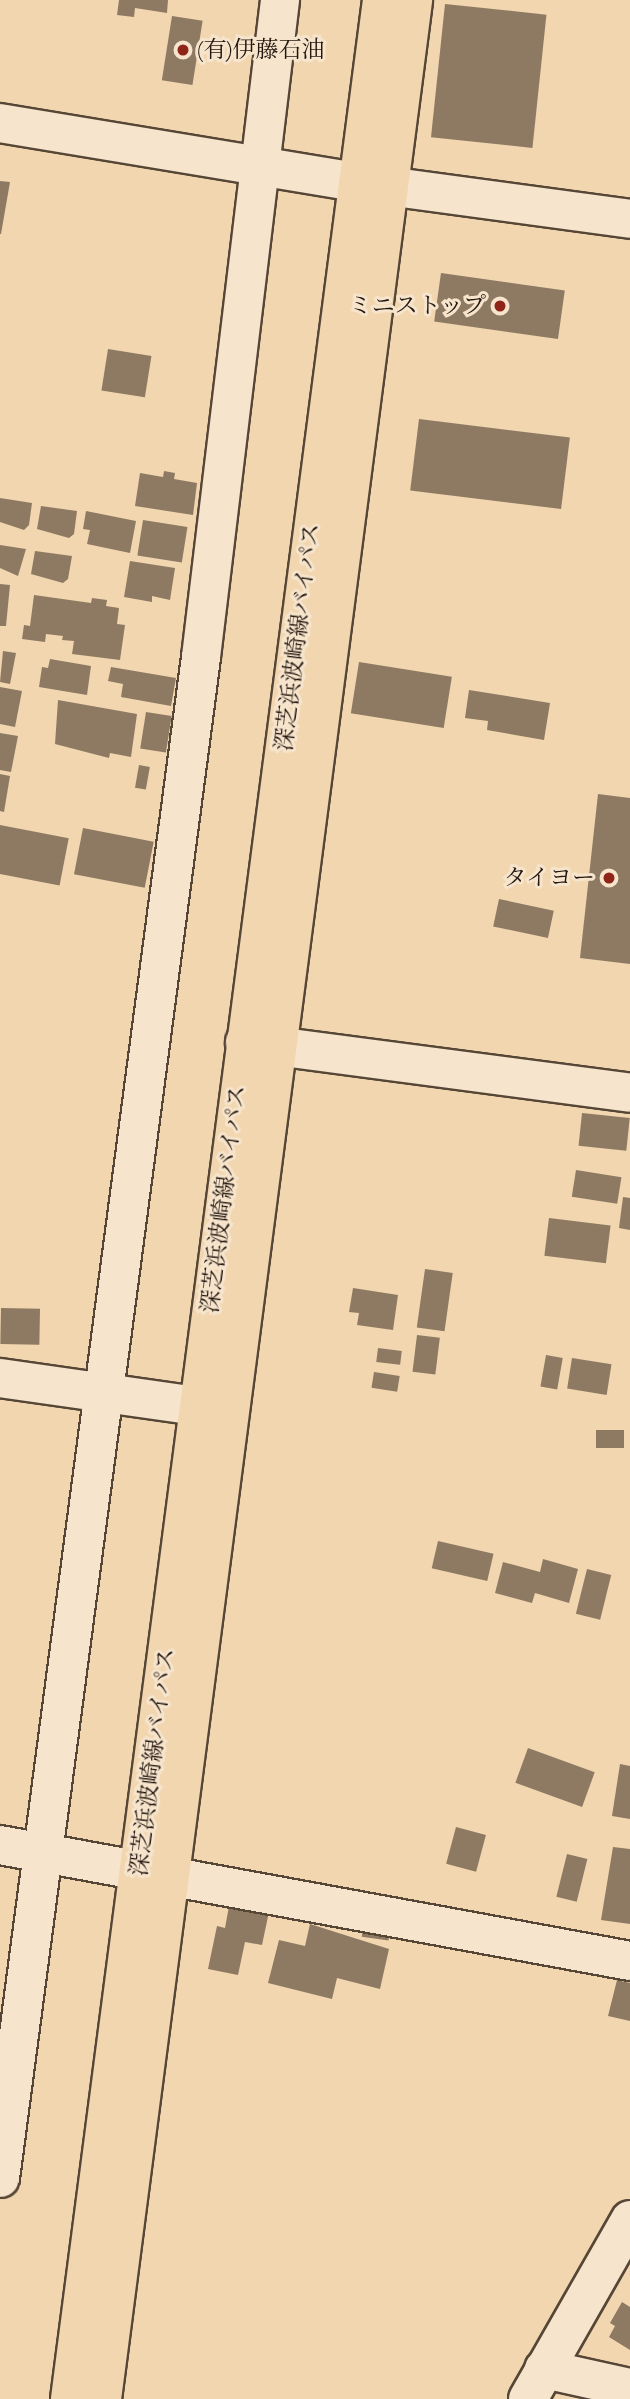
<!DOCTYPE html>
<meta charset="utf-8">
<style>
body{margin:0}
#map{position:relative;width:630px;height:2399px;overflow:hidden;background:#f1d6b0;font-family:"IM FELL Double Pica","Noto Serif JP",serif}
div>[style]{position:absolute}
[style*='--x']{left:calc(var(--x)*1px);top:calc(var(--y)*1px);width:calc(var(--w)*1px);rotate:calc(var(--a)*1deg)}
.building>*{inset:0;background:#8e7a62;transform-origin:0 0}
.roads{filter:drop-shadow(2px 0 #564636) drop-shadow(-2px 0 #564636) drop-shadow(0 2px #564636) drop-shadow(0 -2px #564636)}
.minor>*{height:38px;margin:-19px;padding:0 19px;transform-origin:19px;border-radius:19px;background:#f6e4cc}
.major>*{height:38px;margin:-19px;padding:0 19px;transform-origin:19px;border-radius:19px;background:#f1d6b0}
.dots>*{width:19px;height:19px;translate:-50% -50%;box-sizing:border-box;border:4px solid #f6e4cc;border-radius:50%}
span{translate:-50% -50%;white-space:nowrap;text-align:center;line-height:1.15;-webkit-text-stroke:6px #f6e4cc;paint-order:stroke}
.poi-label{font-size:23px;color:#22160e}
.left{translate:0 -50%;text-align:left}
.right{translate:-100% -50%;text-align:right}
.street-label{font-size:23px;color:#22160e}
</style>
<div id="map">
<div class="building">
<i style="clip-path:polygon(119px 0,168px 0,167px 13px,135px 8px,134px 17px,117px 15px)"></i>
<i style="left:445px;top:4px;width:102px;height:134px;rotate:6deg"></i>
<i style="left:172px;top:16px;width:31px;height:65px;rotate:9deg"></i>
<i style="clip-path:polygon(0 181px,10px 182px,1px 234px,0 234px)"></i>
<i style="left:441px;top:273px;width:125px;height:49px;rotate:8deg"></i>
<i style="left:108px;top:349px;width:44px;height:42px;rotate:9deg"></i>
<i style="left:419px;top:419px;width:152px;height:72px;rotate:7deg"></i>
<i style="clip-path:polygon(164px 471px,175px 473px,174px 479px,197px 483px,193px 515px,135px 506px,140px 473px,163px 477px)"></i>
<i style="clip-path:polygon(0 498px,32px 503px,29px 525px,24px 530px,0 522px)"></i>
<i style="clip-path:polygon(41px 506px,77px 511px,74px 534px,69px 538px,37px 529px)"></i>
<i style="clip-path:polygon(86px 511px,136px 521px,130px 553px,87px 544px,90px 530px,83px 529px)"></i>
<i style="left:143px;top:520px;width:45px;height:36px;rotate:9deg"></i>
<i style="clip-path:polygon(0 545px,26px 549px,18px 576px,0 568px)"></i>
<i style="clip-path:polygon(35px 551px,72px 556px,68px 579px,63px 583px,31px 574px)"></i>
<i style="clip-path:polygon(130px 561px,175px 568px,170px 600px,152px 596px,152px 602px,124px 597px)"></i>
<i style="clip-path:polygon(0 584px,10px 585px,6px 626px,0 626px)"></i>
<i style="clip-path:polygon(34px 595px,91px 603px,92px 598px,107px 600px,106px 606px,119px 608px,117px 624px,125px 625px,120px 660px,72px 654px,74px 641px,62px 640px,63px 636px,46px 634px,45px 642px,22px 639px,24px 625px,30px 626px)"></i>
<i style="clip-path:polygon(3px 651px,16px 653px,10px 684px,0 682px)"></i>
<i style="clip-path:polygon(50px 659px,91px 666px,87px 695px,39px 687px,42px 667px,48px 668px)"></i>
<i style="left:359px;top:662px;width:94px;height:52px;rotate:9deg"></i>
<i style="clip-path:polygon(111px 667px,176px 678px,171px 706px,121px 697px,123px 684px,108px 681px)"></i>
<i style="clip-path:polygon(0 687px,22px 691px,15px 727px,0 724px)"></i>
<i style="clip-path:polygon(469px 690px,550px 703px,544px 740px,487px 730px,488px 721px,465px 718px)"></i>
<i style="clip-path:polygon(58px 700px,137px 714px,131px 757px,110px 753px,109px 758px,55px 744px)"></i>
<i style="left:146px;top:712px;width:26px;height:37px;rotate:9deg"></i>
<i style="clip-path:polygon(0 733px,18px 736px,11px 772px,0 770px)"></i>
<i style="left:139px;top:765px;width:11px;height:23px;rotate:10deg"></i>
<i style="clip-path:polygon(0 774px,10px 776px,4px 812px,0 811px)"></i>
<i style="clip-path:polygon(598px 794px,630px 798px,630px 964px,580px 958px)"></i>
<i style="left:0;top:825px;width:70px;height:48px;rotate:11deg"></i>
<i style="left:83px;top:828px;width:72px;height:47px;rotate:11deg"></i>
<i style="left:499px;top:899px;width:56px;height:28px;rotate:12deg"></i>
<i style="left:582px;top:1113px;width:48px;height:33px;rotate:6deg"></i>
<i style="left:576px;top:1170px;width:46px;height:27px;rotate:9deg"></i>
<i style="clip-path:polygon(623px 1197px,630px 1198px,630px 1230px,619px 1228px)"></i>
<i style="left:549px;top:1218px;width:62px;height:38px;rotate:7deg"></i>
<i style="left:425px;top:1269px;width:28px;height:59px;rotate:8deg"></i>
<i style="clip-path:polygon(353px 1288px,398px 1295px,393px 1330px,357px 1325px,359px 1313px,349px 1312px)"></i>
<i style="left:1px;top:1308px;width:39px;height:36px;rotate:1deg"></i>
<i style="left:417px;top:1335px;width:23px;height:37px;rotate:7deg"></i>
<i style="left:378px;top:1348px;width:24px;height:14px;rotate:7deg"></i>
<i style="left:546px;top:1355px;width:17px;height:32px;rotate:10deg"></i>
<i style="left:572px;top:1358px;width:40px;height:31px;rotate:9deg"></i>
<i style="left:374px;top:1372px;width:26px;height:16px;rotate:9deg"></i>
<i style="left:596px;top:1430px;width:28px;height:18px"></i>
<i style="left:438px;top:1541px;width:57px;height:28px;rotate:13deg"></i>
<i style="clip-path:polygon(543px 1559px,578px 1569px,569px 1603px,535px 1593px,532px 1603px,495px 1593px,503px 1562px,540px 1572px)"></i>
<i style="left:587px;top:1569px;width:25px;height:46px;rotate:14deg"></i>
<i style="left:528px;top:1748px;width:71px;height:37px;rotate:20deg"></i>
<i style="clip-path:polygon(620px 1764px,630px 1766px,630px 1819px,612px 1816px)"></i>
<i style="left:456px;top:1827px;width:31px;height:38px;rotate:15deg"></i>
<i style="clip-path:polygon(613px 1847px,630px 1849px,630px 1924px,601px 1920px)"></i>
<i style="left:567px;top:1854px;width:21px;height:44px;rotate:14deg"></i>
<i style="clip-path:polygon(229px 1906px,270px 1907px,262px 1945px,245px 1942px,238px 1975px,208px 1969px,217px 1926px,225px 1928px)"></i>
<i style="left:364px;top:1921px;width:27px;height:16px;rotate:8deg"></i>
<i style="clip-path:polygon(310px 1924px,389px 1949px,380px 1989px,337px 1978px,332px 1999px,268px 1983px,279px 1940px,305px 1946px)"></i>
<i style="clip-path:polygon(617px 1980px,630px 1983px,630px 2021px,608px 2016px)"></i>
<i style="clip-path:polygon(622px 2302px,630px 2307px,630px 2350px,609px 2337px,615px 2326px,610px 2323px)"></i>
</div>
<div class="roads">
<div class="minor">
<i style="--x:0;--y:123;--w:363;--a:9.4"></i>
<i style="--x:358;--y:182;--w:275;--a:7.7"></i>
<i style="--x:245;--y:1042;--w:388;--a:7.5"></i>
<i style="--x:0;--y:1378;--w:199;--a:8.1"></i>
<i style="--x:0;--y:1845;--w:641;--a:10.43"></i>
<i style="--x:0;--y:2178;--w:1534;--a:-82.47"></i>
<i style="--x:201;--y:657;--w:662;--a:-83.14"></i>
<i style="--x:544;--y:2369;--w:88;--a:12.5"></i>
<i style="--x:528;--y:2399;--w:206;--a:-60.3"></i>
</div>
<div class="major">
<i style="--x:70;--y:2399;--w:2419;--a:-82.59"></i>
<i style="--x:102;--y:2399;--w:2419;--a:-82.61"></i>
</div>
</div>
<div class="dots">
<i style="left:183px;top:50px;background:#8f2418"></i>
<i style="left:500px;top:306px;background:#8f2418"></i>
<i style="left:609px;top:878px;background:#8f2418"></i>
</div>
<div class="poi-label">
<span class="left" style="left:197px;top:50px">(有)伊藤石油</span>
<span class="right" style="left:486px;top:306px">ミニストップ</span>
<span class="right" style="left:595px;top:878px">タイヨー</span>
</div>
<div class="street-label">
<span style="left:298px;top:637px;rotate:-83deg">深芝浜波崎線バイパス</span>
<span style="left:224px;top:1199px;rotate:-83deg">深芝浜波崎線バイパス</span>
<span style="left:153px;top:1762px;rotate:-83deg">深芝浜波崎線バイパス</span>
</div>
</div>
